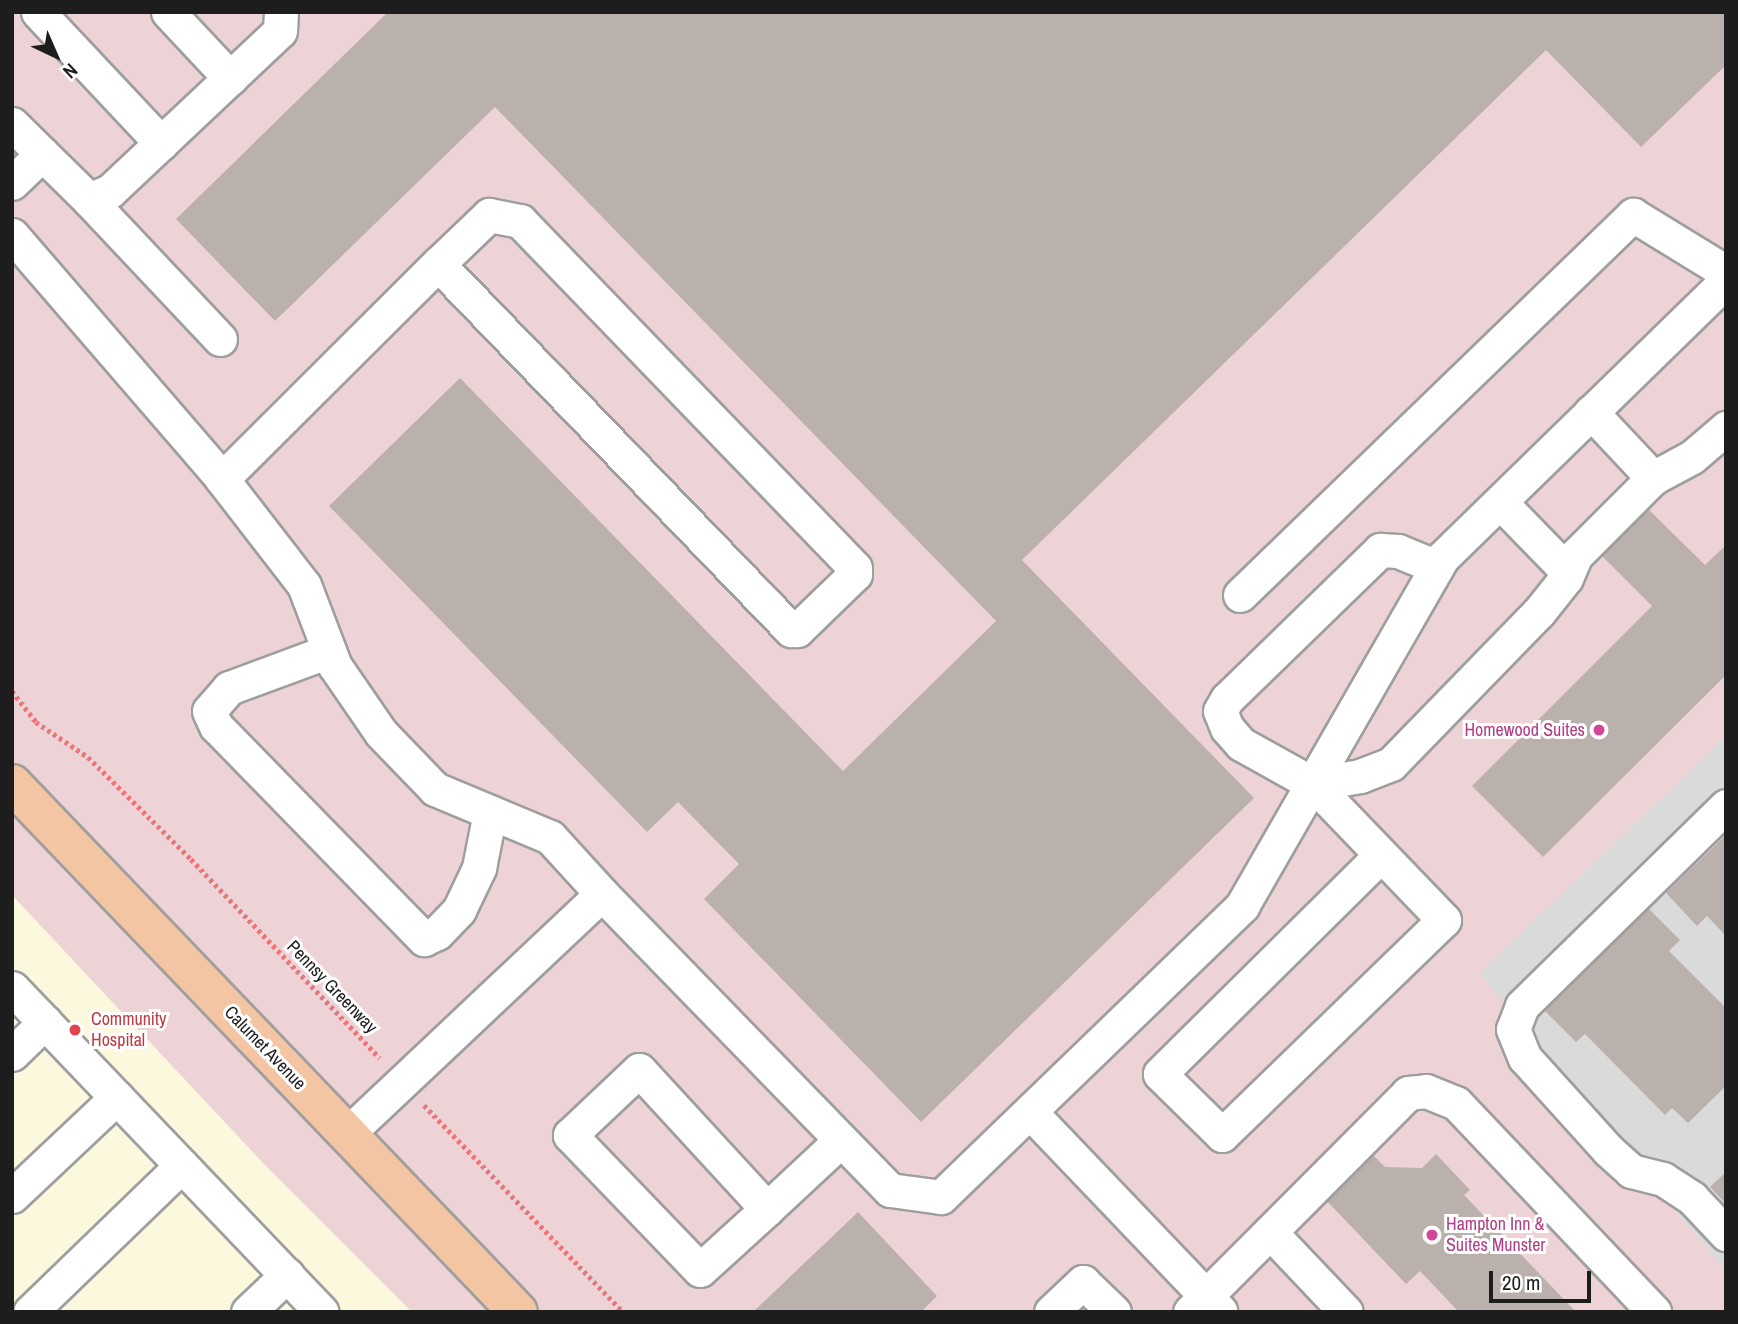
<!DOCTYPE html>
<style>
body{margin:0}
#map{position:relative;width:1738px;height:1324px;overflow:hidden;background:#ede8e3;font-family:"Archivo Narrow",sans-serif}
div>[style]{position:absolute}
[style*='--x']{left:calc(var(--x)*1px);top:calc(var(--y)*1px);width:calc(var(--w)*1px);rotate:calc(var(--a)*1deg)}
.residential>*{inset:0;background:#dbdada}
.commercial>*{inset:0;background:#edd3d6}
.education>*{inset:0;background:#fcf8dd}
.building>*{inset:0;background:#bab1ad}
.path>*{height:4.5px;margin-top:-2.25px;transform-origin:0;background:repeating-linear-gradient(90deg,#ed7478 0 3.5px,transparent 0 7px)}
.roads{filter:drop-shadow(2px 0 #9e9e9e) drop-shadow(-2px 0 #9e9e9e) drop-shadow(0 2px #9e9e9e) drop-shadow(0 -2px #9e9e9e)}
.minor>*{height:33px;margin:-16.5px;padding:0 16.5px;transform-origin:16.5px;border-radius:16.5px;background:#fff}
.major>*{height:38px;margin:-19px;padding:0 19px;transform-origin:19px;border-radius:19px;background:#f3c5a2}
.dots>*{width:19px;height:19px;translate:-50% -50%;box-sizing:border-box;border:4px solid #fff;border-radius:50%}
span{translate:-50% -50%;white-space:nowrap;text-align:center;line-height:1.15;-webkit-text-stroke:6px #fff;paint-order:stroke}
.hotel-label{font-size:18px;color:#b23c85}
.right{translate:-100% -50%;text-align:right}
.left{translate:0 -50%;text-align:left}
.street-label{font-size:18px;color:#1d1d1d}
.health-label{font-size:18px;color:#be3a42}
.frame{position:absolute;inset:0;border:14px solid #1d1d1d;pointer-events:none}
.north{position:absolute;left:21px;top:21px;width:70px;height:70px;-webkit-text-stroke:5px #fff;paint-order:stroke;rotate:136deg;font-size:19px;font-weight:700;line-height:28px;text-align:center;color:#1d1d1d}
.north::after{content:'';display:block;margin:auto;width:24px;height:32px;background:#1d1d1d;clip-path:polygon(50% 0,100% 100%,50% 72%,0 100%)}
.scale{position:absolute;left:1489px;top:1271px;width:102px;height:32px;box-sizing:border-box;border:4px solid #1d1d1d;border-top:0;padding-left:9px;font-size:21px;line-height:24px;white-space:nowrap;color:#1d1d1d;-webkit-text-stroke:5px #fff;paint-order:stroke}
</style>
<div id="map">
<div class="residential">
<i style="clip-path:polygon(1726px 736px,1726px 1272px,1479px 973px)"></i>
</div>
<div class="commercial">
<i style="clip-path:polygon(12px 12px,1726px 12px,1726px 736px,1479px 973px,1726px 1272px,1726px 1312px,12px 1312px)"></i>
</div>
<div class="education">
<i style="clip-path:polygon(12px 895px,264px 1164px,412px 1312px,12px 1312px)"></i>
</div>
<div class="building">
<i style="clip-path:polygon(388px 12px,1726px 12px,1726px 65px,1641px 147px,1546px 50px,1022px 560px,1254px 798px,921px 1122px,704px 899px,739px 864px,678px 802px,647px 832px,329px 506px,460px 378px,843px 771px,996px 621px,495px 107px,275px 321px,176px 219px)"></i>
<i style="clip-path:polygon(1641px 502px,1705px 565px,1726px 545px,1726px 675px,1543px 857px,1472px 786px,1652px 606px,1595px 549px)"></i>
<i style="clip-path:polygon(1726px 835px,1726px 936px,1707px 916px,1697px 926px,1666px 893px)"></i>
<i style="clip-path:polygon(1648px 908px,1680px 940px,1669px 951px,1726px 1008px,1726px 1086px,1688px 1123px,1672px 1108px,1665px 1115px,1585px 1034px,1576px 1042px,1545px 1011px)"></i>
<i style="clip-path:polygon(1436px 1154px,1470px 1190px,1464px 1195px,1576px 1312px,1459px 1312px,1420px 1271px,1406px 1284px,1326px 1200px,1373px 1155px,1385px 1167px,1422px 1168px)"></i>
<i style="clip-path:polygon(1726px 1172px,1726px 1204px,1710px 1187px)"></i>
<i style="clip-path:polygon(858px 1212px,937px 1296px,921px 1312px,753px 1312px)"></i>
</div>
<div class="path">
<i style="--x:12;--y:691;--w:39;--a:52"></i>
<i style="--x:36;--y:722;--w:63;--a:33.9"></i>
<i style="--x:88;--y:757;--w:145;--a:44.7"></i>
<i style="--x:191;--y:859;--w:274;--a:46.5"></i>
<i style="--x:424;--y:1105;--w:287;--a:46.1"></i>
</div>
<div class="roads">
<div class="minor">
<i style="--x:38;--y:12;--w:180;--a:46.8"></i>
<i style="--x:168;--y:12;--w:91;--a:46.8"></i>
<i style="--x:12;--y:124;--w:108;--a:44.6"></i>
<i style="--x:89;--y:200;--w:23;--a:-23"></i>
<i style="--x:110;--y:191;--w:233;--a:-43.3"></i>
<i style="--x:280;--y:31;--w:19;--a:-87"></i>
<i style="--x:12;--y:183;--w:42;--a:-44"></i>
<i style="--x:89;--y:200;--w:191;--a:46.7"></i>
<i style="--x:12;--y:235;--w:311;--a:49.2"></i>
<i style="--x:215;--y:470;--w:145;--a:52.3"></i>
<i style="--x:304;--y:585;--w:87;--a:69.1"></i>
<i style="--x:335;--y:666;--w:81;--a:55.5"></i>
<i style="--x:381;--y:733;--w:78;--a:46"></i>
<i style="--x:435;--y:789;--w:125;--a:22.7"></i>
<i style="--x:550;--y:837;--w:77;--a:47.6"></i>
<i style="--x:1591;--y:412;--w:91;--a:46.8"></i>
<i style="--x:222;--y:479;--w:305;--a:-44.9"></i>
<i style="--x:438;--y:264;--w:71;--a:-43.9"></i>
<i style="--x:489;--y:215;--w:32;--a:11"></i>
<i style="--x:520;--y:221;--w:482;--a:46"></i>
<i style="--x:855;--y:568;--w:6;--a:90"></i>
<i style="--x:855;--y:574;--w:81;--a:136"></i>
<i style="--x:797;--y:630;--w:6;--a:180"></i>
<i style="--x:791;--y:630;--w:508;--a:-133.96"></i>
<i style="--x:1500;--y:502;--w:98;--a:45.8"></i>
<i style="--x:1240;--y:595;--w:547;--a:-44.04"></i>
<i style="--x:1633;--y:215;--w:109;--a:31.5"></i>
<i style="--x:329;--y:651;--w:107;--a:159.7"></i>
<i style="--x:229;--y:688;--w:30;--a:131"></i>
<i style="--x:209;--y:711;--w:17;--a:65"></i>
<i style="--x:216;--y:726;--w:298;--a:45.7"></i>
<i style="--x:424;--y:939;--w:14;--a:-25"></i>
<i style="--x:437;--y:933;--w:32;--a:-46"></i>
<i style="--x:459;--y:910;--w:47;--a:-64.5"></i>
<i style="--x:479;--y:868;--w:57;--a:-78.9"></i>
<i style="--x:1313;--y:784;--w:48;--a:-9.7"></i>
<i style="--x:1360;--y:776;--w:33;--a:-21"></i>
<i style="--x:1391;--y:764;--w:212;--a:-45.8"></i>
<i style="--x:1539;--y:612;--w:43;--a:-51.5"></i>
<i style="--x:1566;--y:578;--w:25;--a:-67"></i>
<i style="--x:1576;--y:555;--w:109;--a:-45"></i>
<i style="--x:1653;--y:478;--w:44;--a:-28.3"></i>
<i style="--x:1692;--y:457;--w:45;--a:-40.5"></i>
<i style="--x:1726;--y:806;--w:286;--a:135.6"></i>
<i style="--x:1522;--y:1006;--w:25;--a:111"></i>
<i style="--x:1513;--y:1029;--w:31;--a:68"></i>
<i style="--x:1525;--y:1058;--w:124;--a:47.9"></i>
<i style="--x:1608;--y:1150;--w:31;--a:42"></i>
<i style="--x:1631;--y:1171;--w:33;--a:14"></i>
<i style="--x:1663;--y:1179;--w:35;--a:33"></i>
<i style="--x:1692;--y:1198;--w:50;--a:46.6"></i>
<i style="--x:1381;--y:855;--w:311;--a:135.3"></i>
<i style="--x:1160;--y:1074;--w:87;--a:44.5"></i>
<i style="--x:1222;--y:1135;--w:309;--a:-44.1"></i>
<i style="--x:1444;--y:920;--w:189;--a:-133.9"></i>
<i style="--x:1313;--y:784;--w:82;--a:-150.9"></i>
<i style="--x:1241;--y:744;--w:21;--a:-131"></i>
<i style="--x:1227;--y:728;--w:18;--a:-112"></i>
<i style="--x:1220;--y:711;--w:14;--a:-60"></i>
<i style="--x:1227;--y:699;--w:214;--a:-44.2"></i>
<i style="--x:1380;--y:550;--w:18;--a:3"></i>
<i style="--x:1398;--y:551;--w:42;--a:22.3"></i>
<i style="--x:12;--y:988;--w:448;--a:46.3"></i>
<i style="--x:12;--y:1054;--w:46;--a:-44.1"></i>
<i style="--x:1031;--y:1113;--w:274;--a:46.3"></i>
<i style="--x:347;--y:1134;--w:350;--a:-43.3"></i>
<i style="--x:602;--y:894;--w:413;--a:45.8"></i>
<i style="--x:890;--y:1190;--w:51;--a:7.8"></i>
<i style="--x:941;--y:1197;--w:419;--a:-44"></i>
<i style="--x:1242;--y:906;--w:401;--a:-60.1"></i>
<i style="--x:1442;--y:558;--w:397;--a:-44.3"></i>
<i style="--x:12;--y:1196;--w:144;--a:-43.3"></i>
<i style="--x:767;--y:1209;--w:189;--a:-132.6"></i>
<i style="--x:639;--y:1070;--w:95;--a:136.7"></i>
<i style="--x:570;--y:1135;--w:187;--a:46.1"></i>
<i style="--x:700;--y:1270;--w:91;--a:-42.3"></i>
<i style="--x:767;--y:1209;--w:101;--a:-43"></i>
<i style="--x:1270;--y:1232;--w:110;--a:46.5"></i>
<i style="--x:30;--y:1312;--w:211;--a:-44"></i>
<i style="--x:248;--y:1312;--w:54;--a:-43.5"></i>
<i style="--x:1051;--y:1312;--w:44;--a:-43.2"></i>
<i style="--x:1083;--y:1282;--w:43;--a:44.1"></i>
<i style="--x:1190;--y:1312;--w:309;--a:-45.1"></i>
<i style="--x:1408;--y:1093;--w:18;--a:-6"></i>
<i style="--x:1426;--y:1091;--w:32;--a:22"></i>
<i style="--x:1456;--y:1103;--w:288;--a:46.5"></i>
</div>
<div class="major">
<i style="--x:12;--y:784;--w:731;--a:46.22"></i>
</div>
</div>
<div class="dots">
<i style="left:1599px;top:730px;background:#d1479c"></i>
<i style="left:75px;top:1030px;background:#e0444e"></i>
<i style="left:1432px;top:1235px;background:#d1479c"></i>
</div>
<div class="hotel-label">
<span class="right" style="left:1585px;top:730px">Homewood Suites</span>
<span class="left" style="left:1446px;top:1235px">Hampton Inn &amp;<br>Suites Munster</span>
</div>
<div class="street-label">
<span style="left:332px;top:987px;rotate:46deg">Pennsy Greenway</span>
<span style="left:265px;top:1048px;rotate:46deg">Calumet Avenue</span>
</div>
<div class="health-label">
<span class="left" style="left:91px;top:1030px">Community<br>Hospital</span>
</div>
<div class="frame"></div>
<div class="north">N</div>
<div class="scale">20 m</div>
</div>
